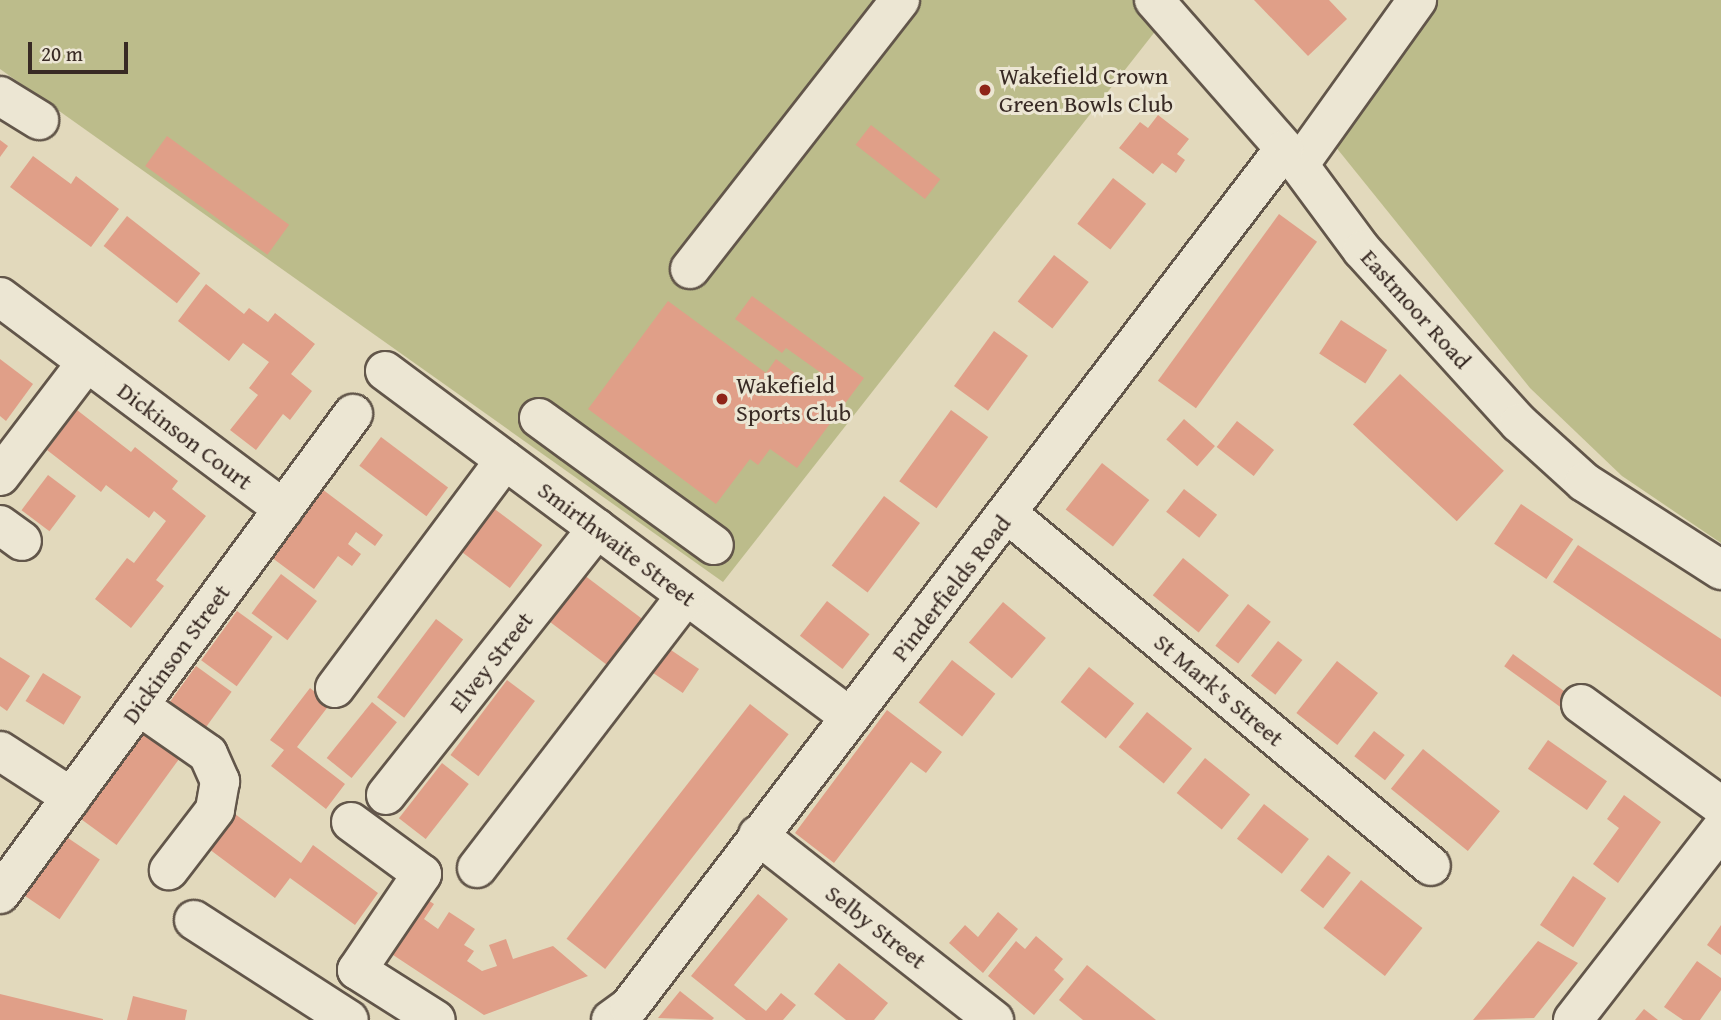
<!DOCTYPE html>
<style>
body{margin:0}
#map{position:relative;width:1721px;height:1020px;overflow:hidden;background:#e2d9bc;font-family:"Gentium Book Plus",serif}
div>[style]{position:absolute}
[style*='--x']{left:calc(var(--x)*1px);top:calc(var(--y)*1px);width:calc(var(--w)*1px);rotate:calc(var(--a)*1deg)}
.green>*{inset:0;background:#bcbc8b}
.building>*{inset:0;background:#e09f88;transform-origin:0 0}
.roads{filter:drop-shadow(2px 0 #62564a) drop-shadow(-2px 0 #62564a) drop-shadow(0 2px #62564a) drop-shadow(0 -2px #62564a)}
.minor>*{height:38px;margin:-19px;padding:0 19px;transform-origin:19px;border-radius:19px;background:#ece6d3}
.dots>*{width:19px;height:19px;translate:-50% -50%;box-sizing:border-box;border:4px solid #ece6d3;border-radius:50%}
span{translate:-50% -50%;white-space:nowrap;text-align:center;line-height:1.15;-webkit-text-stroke:6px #ece6d3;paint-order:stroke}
.poi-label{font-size:24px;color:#382a24}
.left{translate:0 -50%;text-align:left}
.street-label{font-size:24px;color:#382a24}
.scale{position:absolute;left:28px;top:42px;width:100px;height:32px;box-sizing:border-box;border:4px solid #382a24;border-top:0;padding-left:9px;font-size:21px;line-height:24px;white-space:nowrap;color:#382a24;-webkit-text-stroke:5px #ece6d3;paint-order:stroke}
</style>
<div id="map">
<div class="green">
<i style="clip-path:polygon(0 0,1154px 0,1168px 15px,723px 582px,0 69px)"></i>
<i style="clip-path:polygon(1436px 0,1721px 0,1721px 543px,1622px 476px,1530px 388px,1335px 146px)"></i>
</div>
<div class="building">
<i style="clip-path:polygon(1254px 0,1329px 0,1347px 19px,1308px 56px)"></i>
<i style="clip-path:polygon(1158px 115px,1189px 139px,1177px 154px,1185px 160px,1176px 173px,1162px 163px,1153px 174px,1119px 148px,1140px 122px,1148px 128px)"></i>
<i style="left:871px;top:125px;width:88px;height:25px;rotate:38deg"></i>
<i style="left:167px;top:136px;width:151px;height:37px;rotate:36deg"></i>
<i style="clip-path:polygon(0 140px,8px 146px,0 157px)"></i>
<i style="clip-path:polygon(33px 156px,71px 184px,76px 176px,119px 209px,91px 247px,10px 187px)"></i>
<i style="left:1113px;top:178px;width:42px;height:58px;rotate:38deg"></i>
<i style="left:1279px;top:214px;width:47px;height:206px;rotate:36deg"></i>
<i style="left:127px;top:216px;width:93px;height:38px;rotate:38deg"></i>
<i style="left:1054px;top:255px;width:44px;height:59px;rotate:38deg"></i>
<i style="clip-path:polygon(206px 284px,244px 314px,249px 308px,268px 322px,275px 313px,315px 344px,291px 374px,312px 391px,290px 420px,283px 414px,256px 450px,230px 430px,258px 395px,249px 388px,269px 362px,243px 343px,229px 361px,178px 321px)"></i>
<i style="clip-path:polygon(752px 296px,864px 378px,797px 468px,770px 449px,758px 465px,750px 459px,716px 504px,588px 409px,668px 301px,766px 373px,776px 359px,815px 388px,824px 375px,786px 348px,782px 353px,735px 319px)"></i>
<i style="left:1341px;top:320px;width:55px;height:40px;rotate:33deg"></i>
<i style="left:994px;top:331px;width:42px;height:68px;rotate:36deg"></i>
<i style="clip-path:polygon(0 359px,33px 384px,6px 421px,0 416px)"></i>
<i style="left:1400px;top:374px;width:142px;height:69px;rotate:43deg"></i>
<i style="clip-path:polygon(77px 410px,131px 452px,135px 447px,178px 481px,172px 489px,206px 516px,156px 580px,164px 586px,131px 628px,95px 599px,127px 558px,134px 563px,166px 521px,154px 511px,149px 518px,106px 485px,101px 492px,47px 450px)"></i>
<i style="left:951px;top:410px;width:46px;height:88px;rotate:36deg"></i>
<i style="left:1184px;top:419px;width:41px;height:27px;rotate:41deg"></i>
<i style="left:1237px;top:421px;width:47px;height:33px;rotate:38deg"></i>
<i style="left:381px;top:437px;width:84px;height:36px;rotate:37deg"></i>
<i style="left:1102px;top:463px;width:60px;height:59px;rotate:38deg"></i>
<i style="left:48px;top:475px;width:35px;height:44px;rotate:37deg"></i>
<i style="clip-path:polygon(322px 489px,383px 535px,375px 546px,356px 532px,348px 544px,361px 554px,352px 566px,338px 556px,314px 589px,271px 557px)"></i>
<i style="left:1184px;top:489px;width:42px;height:29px;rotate:38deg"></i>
<i style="left:884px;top:496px;width:45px;height:87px;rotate:37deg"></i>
<i style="left:484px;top:501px;width:73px;height:54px;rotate:37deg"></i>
<i style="left:1521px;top:504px;width:63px;height:48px;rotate:34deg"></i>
<i style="clip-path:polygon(1578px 545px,1721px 639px,1721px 697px,1553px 582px)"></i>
<i style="left:1183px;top:558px;width:59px;height:48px;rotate:39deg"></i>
<i style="left:281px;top:574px;width:45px;height:49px;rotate:37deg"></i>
<i style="left:584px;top:575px;width:73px;height:58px;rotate:37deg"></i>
<i style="left:827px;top:601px;width:54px;height:44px;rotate:38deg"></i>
<i style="left:1003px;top:602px;width:56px;height:53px;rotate:40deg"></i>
<i style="left:1248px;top:604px;width:29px;height:53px;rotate:38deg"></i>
<i style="left:237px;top:611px;width:44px;height:61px;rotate:36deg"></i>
<i style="left:436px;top:619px;width:34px;height:98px;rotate:37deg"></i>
<i style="left:1278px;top:641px;width:31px;height:44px;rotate:38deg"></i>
<i style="left:665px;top:646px;width:41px;height:29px;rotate:34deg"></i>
<i style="left:1513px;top:654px;width:77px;height:15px;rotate:36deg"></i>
<i style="clip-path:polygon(0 657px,30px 676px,7px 711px,0 706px)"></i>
<i style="left:952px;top:660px;width:55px;height:54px;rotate:38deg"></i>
<i style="left:1337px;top:661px;width:52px;height:66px;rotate:38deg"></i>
<i style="left:196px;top:666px;width:44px;height:56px;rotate:36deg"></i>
<i style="left:1089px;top:667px;width:58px;height:45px;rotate:39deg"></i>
<i style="left:43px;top:673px;width:45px;height:33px;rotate:32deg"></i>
<i style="left:507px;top:680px;width:35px;height:94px;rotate:37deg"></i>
<i style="clip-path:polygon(310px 688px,330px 704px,297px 747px,345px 784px,326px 809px,271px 766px,284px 750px,270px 740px)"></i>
<i style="left:372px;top:702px;width:32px;height:72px;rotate:39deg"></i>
<i style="left:750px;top:704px;width:49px;height:298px;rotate:38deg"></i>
<i style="clip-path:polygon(887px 710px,942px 752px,926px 773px,911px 762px,834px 863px,795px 833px)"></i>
<i style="left:1147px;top:712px;width:58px;height:45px;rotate:39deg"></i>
<i style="left:142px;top:730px;width:47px;height:108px;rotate:36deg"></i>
<i style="left:1374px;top:731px;width:39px;height:32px;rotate:38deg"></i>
<i style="left:1548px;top:740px;width:72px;height:35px;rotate:35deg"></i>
<i style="left:1423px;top:749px;width:99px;height:51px;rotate:39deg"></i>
<i style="left:1205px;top:758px;width:58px;height:45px;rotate:39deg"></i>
<i style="left:442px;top:763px;width:34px;height:70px;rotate:38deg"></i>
<i style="clip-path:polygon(1624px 795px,1661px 822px,1618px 883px,1593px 864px,1619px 828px,1607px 819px)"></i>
<i style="left:1264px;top:804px;width:57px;height:44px;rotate:38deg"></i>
<i style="clip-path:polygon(235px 814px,301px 863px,313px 845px,378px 893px,355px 925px,290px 878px,275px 898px,209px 849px)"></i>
<i style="left:65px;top:836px;width:42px;height:72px;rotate:34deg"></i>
<i style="left:1328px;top:855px;width:29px;height:45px;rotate:38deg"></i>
<i style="left:1573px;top:876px;width:40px;height:59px;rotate:34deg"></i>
<i style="left:1361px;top:880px;width:78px;height:61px;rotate:38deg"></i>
<i style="clip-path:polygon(417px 893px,434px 904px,424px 919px,438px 929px,449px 912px,475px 929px,464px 945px,474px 951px,467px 961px,482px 971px,497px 966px,489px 945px,506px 939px,513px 959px,553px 946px,588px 976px,484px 1015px,381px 947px)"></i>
<i style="clip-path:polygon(758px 894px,788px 919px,734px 985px,766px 1011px,781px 993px,796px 1005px,783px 1020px,746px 1020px,691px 976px)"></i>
<i style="clip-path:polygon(998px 912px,1018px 929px,983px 973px,949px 943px,965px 925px,978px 937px)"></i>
<i style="clip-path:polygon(1721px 925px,1721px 955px,1707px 945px)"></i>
<i style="clip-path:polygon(1036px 936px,1063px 959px,1054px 970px,1064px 979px,1034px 1015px,988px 976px,1016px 941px,1025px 949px)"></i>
<i style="clip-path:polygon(1538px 941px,1578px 963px,1534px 1018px,1473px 1020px)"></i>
<i style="clip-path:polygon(1697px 961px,1721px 978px,1721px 990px,1700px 1020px,1683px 1020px,1664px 1007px)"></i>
<i style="clip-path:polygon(839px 963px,888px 1003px,874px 1020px,846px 1020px,814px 994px)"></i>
<i style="clip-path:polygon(1087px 965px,1156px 1020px,1083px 1020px,1059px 1000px)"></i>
<i style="clip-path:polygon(680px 991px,714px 1018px,712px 1020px,658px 1018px)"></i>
<i style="clip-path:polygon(0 994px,103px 1019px,103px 1020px,0 1020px)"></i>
<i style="clip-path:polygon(133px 996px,187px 1010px,185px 1020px,127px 1020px)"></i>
<i style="clip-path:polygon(1644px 1009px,1658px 1020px,1635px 1020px)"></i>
</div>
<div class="roads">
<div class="minor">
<i style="--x:1154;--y:0;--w:220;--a:48.7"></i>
<i style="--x:1299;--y:165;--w:106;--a:53.5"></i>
<i style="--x:1362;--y:250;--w:234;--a:47.8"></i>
<i style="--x:1519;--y:423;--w:88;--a:42.2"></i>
<i style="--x:1584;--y:482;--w:163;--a:32.7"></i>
<i style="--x:0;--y:96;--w:46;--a:31.6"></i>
<i style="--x:1299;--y:165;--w:203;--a:-54.4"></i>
<i style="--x:690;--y:269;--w:341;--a:-52"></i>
<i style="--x:0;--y:297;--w:354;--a:36.8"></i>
<i style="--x:385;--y:371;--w:580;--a:36.65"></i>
<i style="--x:539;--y:418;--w:216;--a:36"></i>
<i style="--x:0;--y:476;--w:143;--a:-52.7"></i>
<i style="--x:1008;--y:514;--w:550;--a:39.77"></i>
<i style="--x:0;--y:525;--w:27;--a:36"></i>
<i style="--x:335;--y:688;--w:284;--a:-53.3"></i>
<i style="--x:1581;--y:704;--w:173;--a:36.1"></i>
<i style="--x:139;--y:706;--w:84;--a:34.8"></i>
<i style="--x:208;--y:754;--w:30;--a:66"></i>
<i style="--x:220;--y:781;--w:29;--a:100"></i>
<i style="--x:215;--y:810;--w:76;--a:127.5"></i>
<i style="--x:0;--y:751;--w:85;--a:32.9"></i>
<i style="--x:386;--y:795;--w:340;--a:-51.6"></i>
<i style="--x:351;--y:822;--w:88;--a:36.2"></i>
<i style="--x:422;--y:874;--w:116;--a:124.1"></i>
<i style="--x:357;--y:970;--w:93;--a:32.3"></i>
<i style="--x:758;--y:835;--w:300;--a:38.1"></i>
<i style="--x:477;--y:868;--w:343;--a:-52.5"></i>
<i style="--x:0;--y:894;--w:596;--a:-53.67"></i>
<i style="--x:194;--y:920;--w:184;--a:32.8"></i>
<i style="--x:611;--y:1020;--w:22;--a:-36"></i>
<i style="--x:629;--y:1007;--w:1079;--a:-52.64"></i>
<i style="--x:1573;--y:1020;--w:242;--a:-52.2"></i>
</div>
</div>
<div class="dots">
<i style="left:985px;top:90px;background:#8f2418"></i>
<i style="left:722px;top:399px;background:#8f2418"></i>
</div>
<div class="poi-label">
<span class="left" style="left:999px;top:90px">Wakefield Crown<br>Green Bowls Club</span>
<span class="left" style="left:736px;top:399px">Wakefield<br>Sports Club</span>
</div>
<div class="street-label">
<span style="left:1416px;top:309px;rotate:48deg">Eastmoor Road</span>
<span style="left:185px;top:436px;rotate:37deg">Dickinson Court</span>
<span style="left:617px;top:544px;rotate:37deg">Smirthwaite Street</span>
<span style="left:951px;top:588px;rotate:-52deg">Pinderfields Road</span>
<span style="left:176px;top:654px;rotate:-54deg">Dickinson Street</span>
<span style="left:491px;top:662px;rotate:-52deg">Elvey Street</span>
<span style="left:1219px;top:690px;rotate:40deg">St Mark's Street</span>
<span style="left:876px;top:927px;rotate:38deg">Selby Street</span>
</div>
<div class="scale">20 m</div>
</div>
